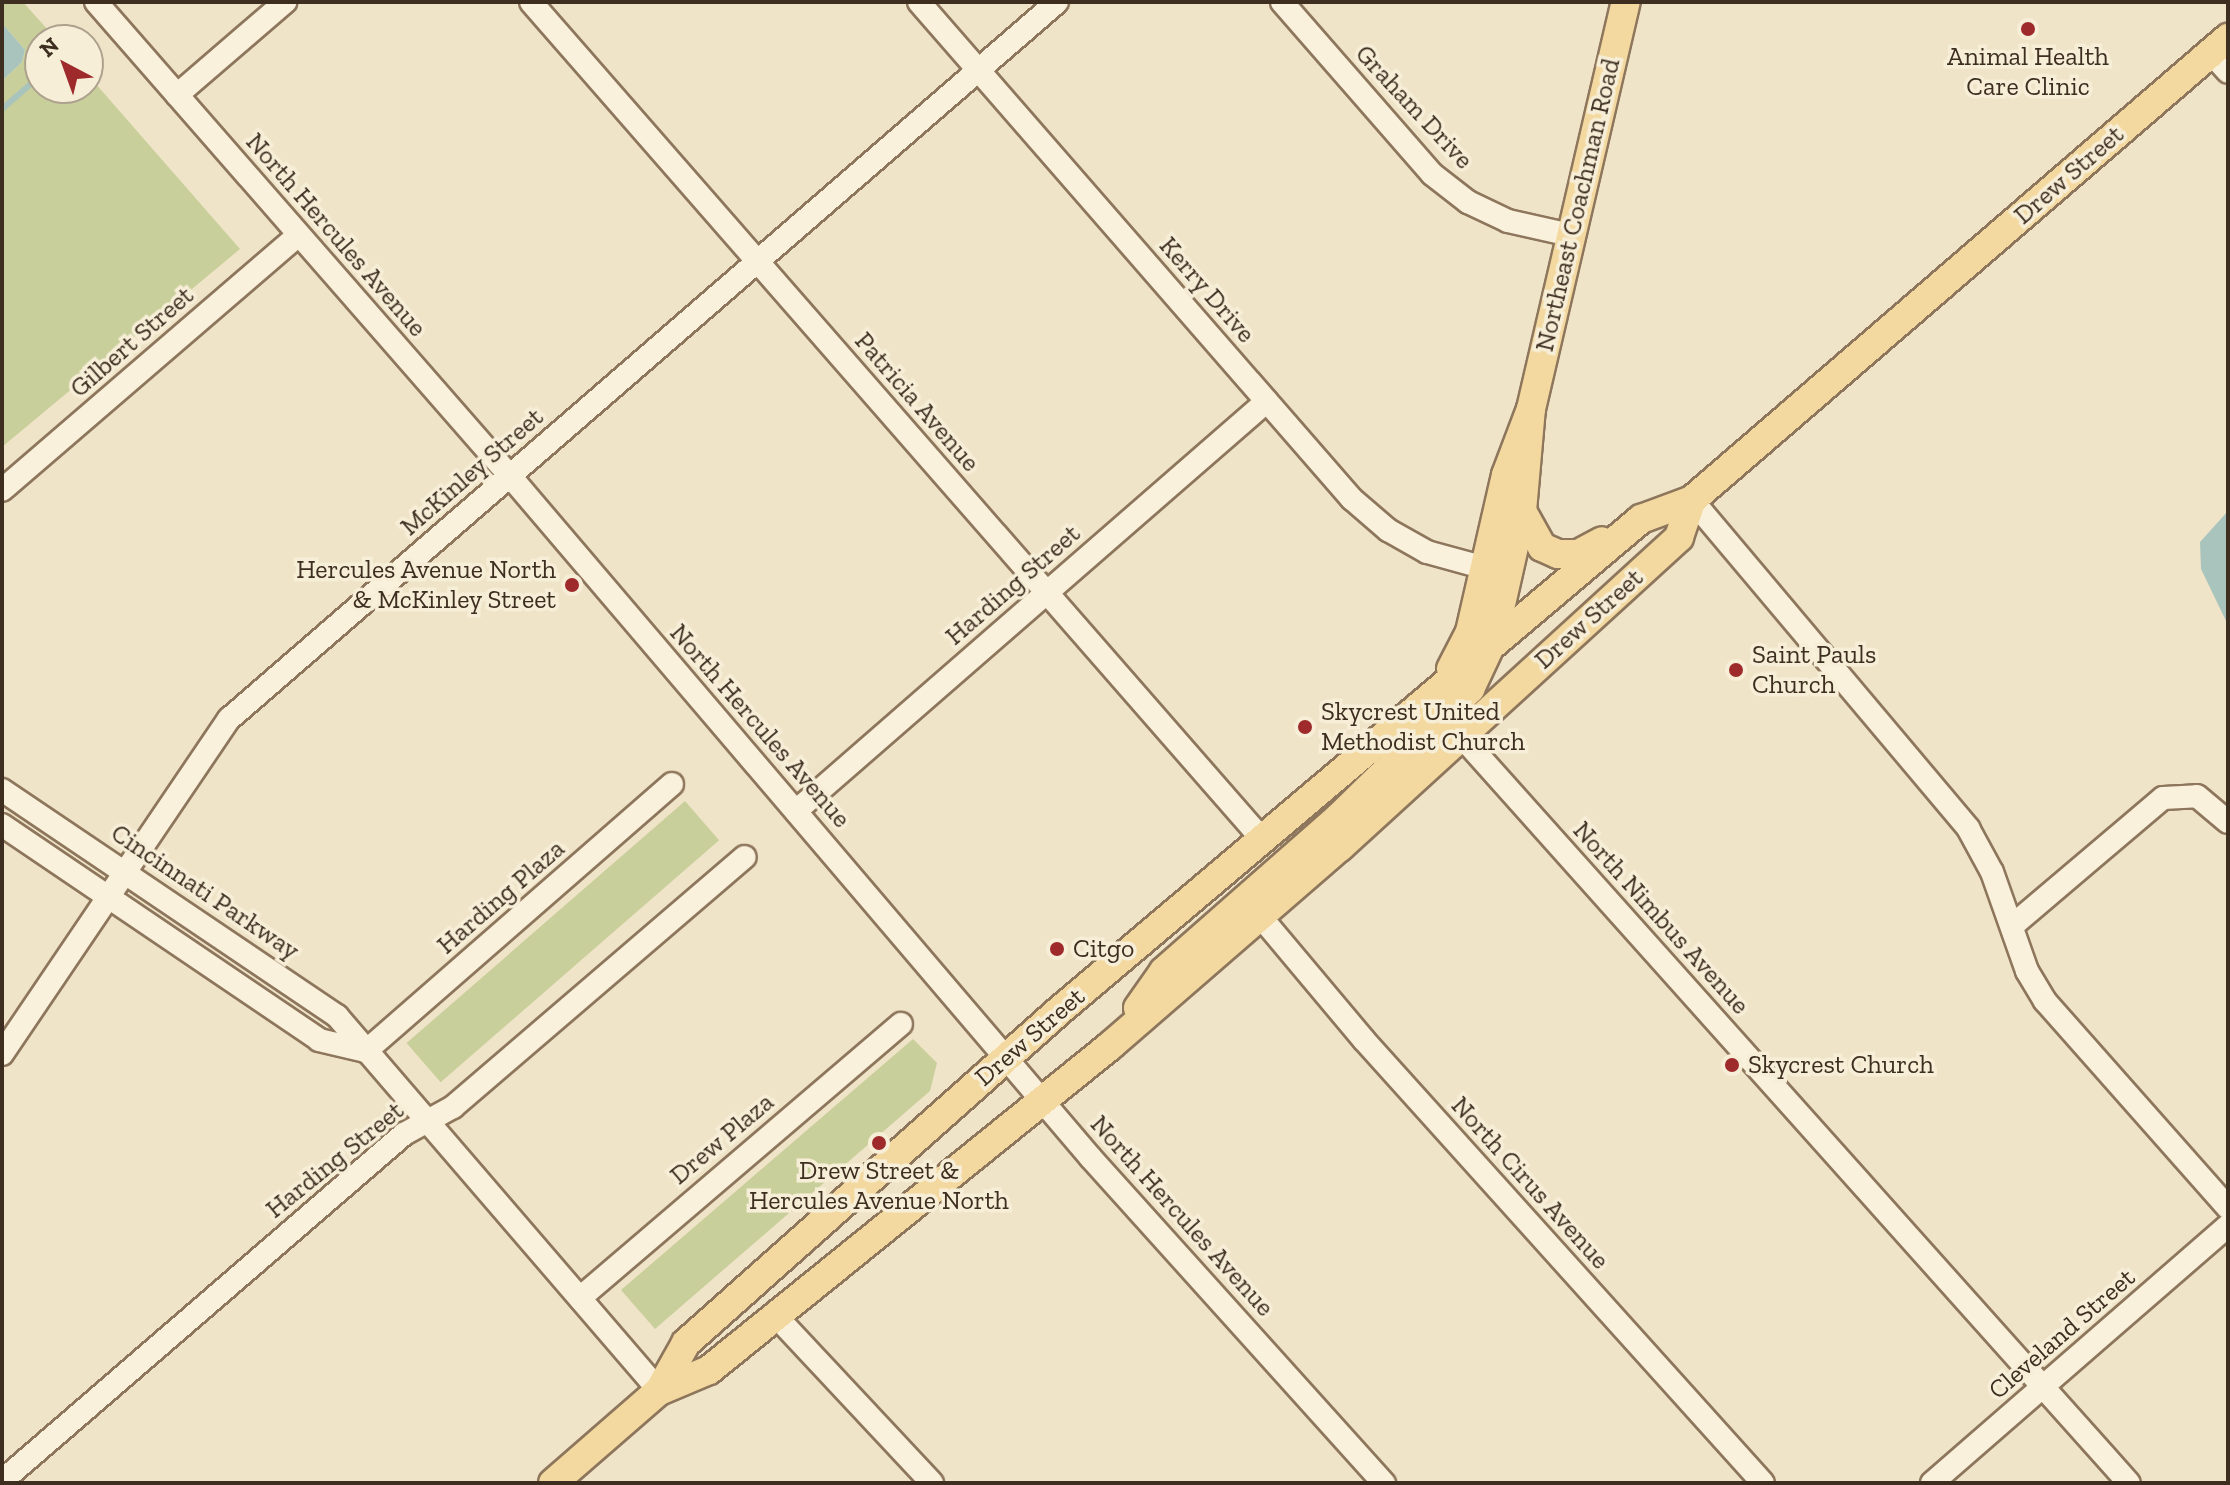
<!DOCTYPE html>
<style>
body{margin:0}
#map{position:relative;width:2230px;height:1485px;overflow:hidden;background:#f0e4c8;font-family:"Zilla Slab",serif}
div>[style]{position:absolute}
[style*='--x']{left:calc(var(--x)*1px);top:calc(var(--y)*1px);width:calc(var(--w)*1px);rotate:calc(var(--a)*1deg)}
.green>*{inset:0;background:#c9cf9b;transform-origin:0 0}
.water>*{inset:0;background:#a9c4bc}
.stream>*{height:6px;margin:-3px;padding:0 3px;transform-origin:3px;border-radius:3px;background:#a9c4bc}
.roads{filter:drop-shadow(2px 0 #8d765c) drop-shadow(-2px 0 #8d765c) drop-shadow(0 2px #8d765c) drop-shadow(0 -2px #8d765c)}
.minor>*{height:22px;margin:-11px;padding:0 11px;transform-origin:11px;border-radius:11px;background:#faf1dc}
.major>*{height:28px;margin:-14px;padding:0 14px;transform-origin:14px;border-radius:14px;background:#f3d9a0}
.dots>*{width:22px;height:22px;translate:-50% -50%;box-sizing:border-box;border:4px solid #f7eed8;border-radius:50%}
span{translate:-50% -50%;white-space:nowrap;text-align:center;line-height:1.15;-webkit-text-stroke:7px #f7eed8;paint-order:stroke}
.poi-label{font-size:26px;color:#3d2e20}
.right{translate:-100% -50%;text-align:right}
.left{translate:0 -50%;text-align:left}
.street-label{font-size:26px;color:#3d2e20}
.frame{position:absolute;inset:0;border:4px solid #3d2e20;pointer-events:none}
.north{position:absolute;left:24px;top:24px;width:80px;height:80px;box-sizing:border-box;background:#f7eed8;border:2px solid #ada18e;border-radius:50%;rotate:319deg;font-size:22px;font-weight:700;line-height:32px;text-align:center;color:#3d2e20}
.north::after{content:'';display:block;margin:auto;width:28px;height:36px;background:#9e2a2b;clip-path:polygon(50% 0,100% 100%,50% 72%,0 100%)}
</style>
<div id="map">
<div class="green">
<i style="clip-path:polygon(2px 2px,23px 2px,57px 40px,40px 40px,40px 88px,88px 88px,88px 75px,240px 249px,2px 447px,2px 81px,22px 62px,25px 50px,2px 23px)"></i>
<i style="left:685px;top:801px;width:52px;height:369px;rotate:49deg"></i>
<i style="clip-path:polygon(913px 1039px,937px 1063px,930px 1091px,655px 1329px,621px 1290px)"></i>
</div>
<div class="water">
<i style="clip-path:polygon(2px 23px,25px 50px,22px 62px,2px 81px)"></i>
<i style="clip-path:polygon(2228px 511px,2228px 625px,2201px 569px,2200px 542px)"></i>
</div>
<div class="stream">
<i style="--x:2;--y:109;--w:50;--a:-41"></i>
</div>
<div class="roads">
<div class="minor">
<i style="--x:96;--y:2;--w:629;--a:48.87"></i>
<i style="--x:510;--y:476;--w:896;--a:49.57"></i>
<i style="--x:1091;--y:1158;--w:438;--a:48"></i>
<i style="--x:531;--y:2;--w:1110;--a:48.87"></i>
<i style="--x:919;--y:2;--w:659;--a:48.94"></i>
<i style="--x:1352;--y:499;--w:48;--a:40.7"></i>
<i style="--x:1388;--y:530;--w:45;--a:29.4"></i>
<i style="--x:1427;--y:552;--w:60;--a:15.4"></i>
<i style="--x:1282;--y:2;--w:228;--a:48.9"></i>
<i style="--x:1432;--y:174;--w:46;--a:37.9"></i>
<i style="--x:1468;--y:202;--w:44;--a:25.4"></i>
<i style="--x:1508;--y:221;--w:64;--a:12.7"></i>
<i style="--x:2211;--y:53;--w:25;--a:48"></i>
<i style="--x:177;--y:95;--w:143;--a:-40.7"></i>
<i style="--x:2;--y:490;--w:391;--a:-40.7"></i>
<i style="--x:1692;--y:500;--w:429;--a:49.9"></i>
<i style="--x:1968;--y:828;--w:50;--a:61.4"></i>
<i style="--x:1992;--y:872;--w:105;--a:70.5"></i>
<i style="--x:2027;--y:971;--w:35;--a:59"></i>
<i style="--x:2045;--y:1001;--w:276;--a:48.5"></i>
<i style="--x:1461;--y:736;--w:1002;--a:48.2"></i>
<i style="--x:2;--y:790;--w:404;--a:34"></i>
<i style="--x:337;--y:1016;--w:494;--a:49.3"></i>
<i style="--x:796;--y:811;--w:624;--a:-41.04"></i>
<i style="--x:2;--y:825;--w:383;--a:34.1"></i>
<i style="--x:319;--y:1040;--w:48;--a:13.2"></i>
<i style="--x:1260;--y:916;--w:162;--a:50"></i>
<i style="--x:1364;--y:1040;--w:596;--a:47.99"></i>
<i style="--x:2012;--y:926;--w:198;--a:-40.3"></i>
<i style="--x:2163;--y:798;--w:34;--a:-3"></i>
<i style="--x:2197;--y:796;--w:40;--a:40"></i>
<i style="--x:366;--y:1051;--w:406;--a:-41.1"></i>
<i style="--x:2;--y:1054;--w:405;--a:-55.9"></i>
<i style="--x:229;--y:719;--w:1095;--a:-40.89"></i>
<i style="--x:580;--y:1298;--w:422;--a:-40.5"></i>
<i style="--x:774;--y:1314;--w:231;--a:46.9"></i>
<i style="--x:2;--y:1481;--w:531;--a:-40.8"></i>
<i style="--x:404;--y:1134;--w:56;--a:-28.9"></i>
<i style="--x:453;--y:1107;--w:384;--a:-40.6"></i>
<i style="--x:1932;--y:1483;--w:392;--a:-41"></i>
</div>
<div class="major">
<i style="--x:1522;--y:511;--w:41;--a:60.9"></i>
<i style="--x:1542;--y:547;--w:17;--a:24"></i>
<i style="--x:1558;--y:554;--w:20;--a:0"></i>
<i style="--x:1578;--y:554;--w:27;--a:-28"></i>
<i style="--x:1451;--y:669;--w:42;--a:-62.8"></i>
<i style="--x:1470;--y:632;--w:161;--a:-77.1"></i>
<i style="--x:1506;--y:475;--w:71;--a:-69.3"></i>
<i style="--x:1531;--y:409;--w:418;--a:-76.9"></i>
<i style="--x:1138;--y:1008;--w:45;--a:-54.9"></i>
<i style="--x:1164;--y:971;--w:232;--a:-41.3"></i>
<i style="--x:1338;--y:818;--w:185;--a:-44.3"></i>
<i style="--x:1470;--y:689;--w:54;--a:-64.9"></i>
<i style="--x:1493;--y:640;--w:132;--a:-77.3"></i>
<i style="--x:1522;--y:511;--w:102;--a:-85"></i>
<i style="--x:659;--y:1391;--w:55;--a:-60.6"></i>
<i style="--x:686;--y:1343;--w:501;--a:-41.68"></i>
<i style="--x:1060;--y:1010;--w:761;--a:-40.2"></i>
<i style="--x:1641;--y:519;--w:54;--a:-20.4"></i>
<i style="--x:1692;--y:500;--w:708;--a:-40.76"></i>
<i style="--x:553;--y:1483;--w:140;--a:-41"></i>
<i style="--x:659;--y:1391;--w:54;--a:-22.8"></i>
<i style="--x:709;--y:1370;--w:516;--a:-38.94"></i>
<i style="--x:1110;--y:1046;--w:304;--a:-40.9"></i>
<i style="--x:1340;--y:847;--w:459;--a:-42.4"></i>
<i style="--x:1679;--y:537;--w:39;--a:-71"></i>
</div>
</div>
<div class="dots">
<i style="left:2028px;top:29px;background:#9e2a2b"></i>
<i style="left:572px;top:585px;background:#9e2a2b"></i>
<i style="left:1736px;top:670px;background:#9e2a2b"></i>
<i style="left:1305px;top:727px;background:#9e2a2b"></i>
<i style="left:1057px;top:949px;background:#9e2a2b"></i>
<i style="left:1732px;top:1065px;background:#9e2a2b"></i>
<i style="left:879px;top:1143px;background:#9e2a2b"></i>
</div>
<div class="poi-label">
<span style="left:2028px;top:72px">Animal Health<br>Care Clinic</span>
<span class="right" style="left:556px;top:585px">Hercules Avenue North<br>&amp; McKinley Street</span>
<span class="left" style="left:1752px;top:670px">Saint Pauls<br>Church</span>
<span class="left" style="left:1321px;top:727px">Skycrest United<br>Methodist Church</span>
<span class="left" style="left:1073px;top:949px">Citgo</span>
<span class="left" style="left:1748px;top:1065px">Skycrest Church</span>
<span style="left:879px;top:1186px">Drew Street &amp;<br>Hercules Avenue North</span>
</div>
<div class="street-label">
<span style="left:1414px;top:107px;rotate:47deg">Graham Drive</span>
<span style="left:2069px;top:175px;rotate:-41deg">Drew Street</span>
<span style="left:1578px;top:205px;rotate:-77deg">Northeast Coachman Road</span>
<span style="left:336px;top:235px;rotate:49deg">North Hercules Avenue</span>
<span style="left:1207px;top:290px;rotate:49deg">Kerry Drive</span>
<span style="left:132px;top:342px;rotate:-41deg">Gilbert Street</span>
<span style="left:917px;top:402px;rotate:49deg">Patricia Avenue</span>
<span style="left:472px;top:472px;rotate:-41deg">McKinley Street</span>
<span style="left:1013px;top:585px;rotate:-41deg">Harding Street</span>
<span style="left:1589px;top:619px;rotate:-42deg">Drew Street</span>
<span style="left:760px;top:726px;rotate:49deg">North Hercules Avenue</span>
<span style="left:205px;top:892px;rotate:34deg">Cincinnati Parkway</span>
<span style="left:501px;top:897px;rotate:-41deg">Harding Plaza</span>
<span style="left:1661px;top:918px;rotate:48deg">North Nimbus Avenue</span>
<span style="left:1030px;top:1037px;rotate:-41deg">Drew Street</span>
<span style="left:722px;top:1139px;rotate:-40deg">Drew Plaza</span>
<span style="left:335px;top:1160px;rotate:-39deg">Harding Street</span>
<span style="left:1530px;top:1183px;rotate:48deg">North Cirus Avenue</span>
<span style="left:1182px;top:1216px;rotate:48deg">North Hercules Avenue</span>
<span style="left:2062px;top:1334px;rotate:-41deg">Cleveland Street</span>
</div>
<div class="frame"></div>
<div class="north">N</div>
</div>
